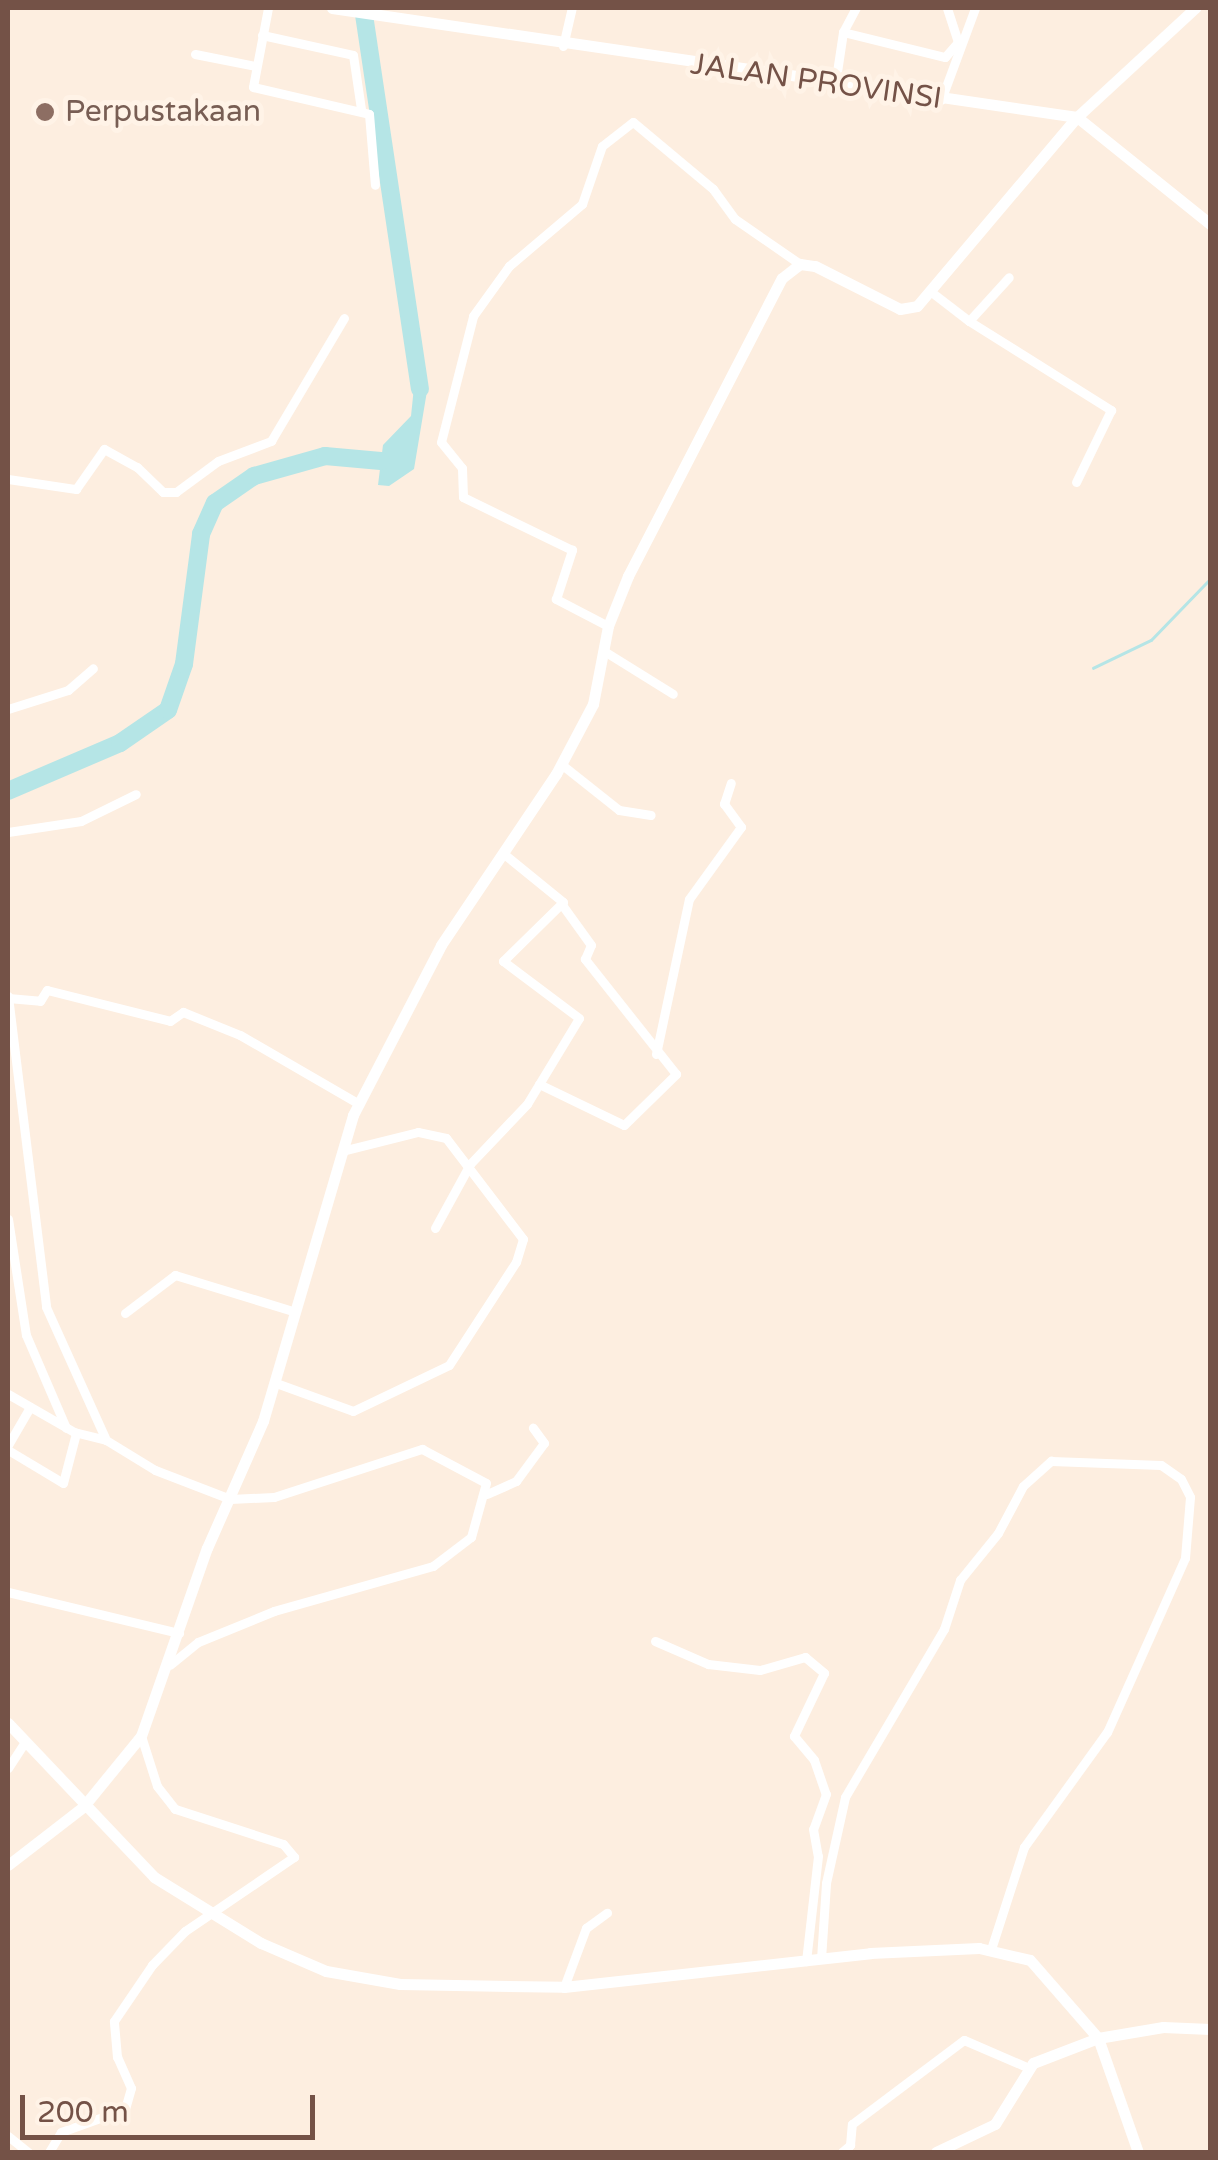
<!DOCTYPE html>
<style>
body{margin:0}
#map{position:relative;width:1218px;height:2160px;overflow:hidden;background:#fdeee0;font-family:"Varela Round",sans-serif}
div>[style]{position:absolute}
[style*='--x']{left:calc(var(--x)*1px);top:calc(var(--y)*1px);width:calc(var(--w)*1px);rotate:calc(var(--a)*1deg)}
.water>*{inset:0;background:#b5e5e6}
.stream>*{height:2.5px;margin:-1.25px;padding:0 1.25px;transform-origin:1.25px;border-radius:1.25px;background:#b5e5e6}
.river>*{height:18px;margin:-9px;padding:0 9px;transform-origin:9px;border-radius:9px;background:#b5e5e6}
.street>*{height:9px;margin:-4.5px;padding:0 4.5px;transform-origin:4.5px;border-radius:4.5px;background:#fff}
.secondary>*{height:11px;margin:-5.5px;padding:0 5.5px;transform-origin:5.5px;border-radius:5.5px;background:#fff}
.dots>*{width:28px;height:28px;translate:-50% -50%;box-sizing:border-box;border:5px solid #fff3e7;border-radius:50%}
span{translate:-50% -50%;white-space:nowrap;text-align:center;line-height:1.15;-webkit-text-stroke:10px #fff3e7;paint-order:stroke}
.street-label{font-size:30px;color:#745247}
.education-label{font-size:30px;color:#785e54}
.left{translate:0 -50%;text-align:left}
.frame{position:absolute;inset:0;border:10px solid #745247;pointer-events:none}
.scale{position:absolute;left:20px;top:2095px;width:295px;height:45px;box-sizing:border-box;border:5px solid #745247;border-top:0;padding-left:12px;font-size:30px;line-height:35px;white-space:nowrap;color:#745247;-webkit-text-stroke:8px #fff3e7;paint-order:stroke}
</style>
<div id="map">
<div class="water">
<i style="clip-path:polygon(414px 387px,427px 391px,414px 469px,389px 486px,378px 485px,383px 445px,411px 416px)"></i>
</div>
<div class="stream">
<i style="--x:1093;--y:668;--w:64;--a:-25.8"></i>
<i style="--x:1151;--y:640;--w:85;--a:-46"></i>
</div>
<div class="river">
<i style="--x:363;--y:8;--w:385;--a:81.5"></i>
<i style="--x:8;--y:791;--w:122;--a:-23.2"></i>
<i style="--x:120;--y:743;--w:58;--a:-34.5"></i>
<i style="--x:168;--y:710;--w:49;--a:-70.8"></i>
<i style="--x:184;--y:664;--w:131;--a:-82.5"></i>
<i style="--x:201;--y:534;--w:34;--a:-66"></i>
<i style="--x:215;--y:503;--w:47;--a:-34.7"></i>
<i style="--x:254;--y:476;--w:74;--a:-15.7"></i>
<i style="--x:325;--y:456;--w:56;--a:5.1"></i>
</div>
<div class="street">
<i style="--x:268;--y:8;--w:80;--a:100.8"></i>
<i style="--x:253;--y:87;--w:119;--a:13.1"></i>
<i style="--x:369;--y:114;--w:71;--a:85.2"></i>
<i style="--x:843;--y:32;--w:105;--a:13.8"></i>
<i style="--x:945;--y:57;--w:20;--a:-49"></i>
<i style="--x:958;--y:42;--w:36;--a:-108"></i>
<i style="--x:262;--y:35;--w:93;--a:12.4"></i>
<i style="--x:353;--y:55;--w:55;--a:81.6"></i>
<i style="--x:563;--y:46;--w:39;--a:-77"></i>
<i style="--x:195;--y:54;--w:61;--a:11.3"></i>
<i style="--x:835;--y:85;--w:54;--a:-81.4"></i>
<i style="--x:843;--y:32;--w:27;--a:-62"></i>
<i style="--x:941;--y:100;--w:98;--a:-69.7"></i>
<i style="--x:930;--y:291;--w:49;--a:37.6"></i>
<i style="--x:969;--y:321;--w:59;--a:-47.7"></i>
<i style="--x:969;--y:321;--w:168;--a:32.1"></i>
<i style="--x:1111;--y:410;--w:80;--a:115.9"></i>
<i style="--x:8;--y:479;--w:69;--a:8.4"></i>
<i style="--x:76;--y:489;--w:49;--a:-55"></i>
<i style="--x:104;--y:449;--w:38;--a:29"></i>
<i style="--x:137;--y:467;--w:36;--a:44"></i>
<i style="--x:163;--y:492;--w:13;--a:0"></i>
<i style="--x:176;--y:492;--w:52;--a:-36.4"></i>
<i style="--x:218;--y:461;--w:57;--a:-20.7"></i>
<i style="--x:271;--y:441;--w:143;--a:-59.3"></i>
<i style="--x:608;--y:626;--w:59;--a:-152.6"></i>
<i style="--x:556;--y:599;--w:52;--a:-71.9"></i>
<i style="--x:572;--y:550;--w:121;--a:-154.1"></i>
<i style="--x:463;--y:497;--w:29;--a:-92"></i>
<i style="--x:462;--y:468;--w:33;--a:-129"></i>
<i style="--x:441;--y:442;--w:130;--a:-75.7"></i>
<i style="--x:473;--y:316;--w:62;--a:-54.2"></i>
<i style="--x:509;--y:266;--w:96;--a:-40.3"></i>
<i style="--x:582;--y:204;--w:61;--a:-71"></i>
<i style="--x:602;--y:146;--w:39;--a:-38"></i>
<i style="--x:633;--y:122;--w:104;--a:39.9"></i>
<i style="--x:713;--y:189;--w:37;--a:54"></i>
<i style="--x:735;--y:219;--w:79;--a:34.7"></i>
<i style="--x:604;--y:651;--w:81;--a:31.9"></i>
<i style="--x:8;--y:709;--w:63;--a:-17.6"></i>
<i style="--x:68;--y:690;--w:33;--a:-41"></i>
<i style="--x:561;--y:764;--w:74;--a:38.4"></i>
<i style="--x:619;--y:810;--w:32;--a:9"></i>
<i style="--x:8;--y:832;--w:74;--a:-8.6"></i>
<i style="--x:81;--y:821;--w:61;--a:-26.1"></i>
<i style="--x:8;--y:996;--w:313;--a:83"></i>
<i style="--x:46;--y:1307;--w:146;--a:65.7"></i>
<i style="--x:106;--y:1440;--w:57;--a:31.5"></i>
<i style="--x:155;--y:1470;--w:80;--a:21.1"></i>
<i style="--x:230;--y:1499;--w:44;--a:-2.6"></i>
<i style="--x:274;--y:1497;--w:156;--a:-18"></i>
<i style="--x:422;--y:1449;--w:72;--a:28"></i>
<i style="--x:486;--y:1483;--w:56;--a:105.5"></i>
<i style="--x:471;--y:1537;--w:48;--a:142.7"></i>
<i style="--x:433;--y:1566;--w:165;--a:164.2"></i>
<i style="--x:274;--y:1611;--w:82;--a:157.8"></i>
<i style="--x:198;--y:1642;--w:36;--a:141"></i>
<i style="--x:8;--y:998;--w:32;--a:5"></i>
<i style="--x:40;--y:1001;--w:13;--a:-58"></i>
<i style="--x:47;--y:990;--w:127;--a:14.1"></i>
<i style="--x:170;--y:1021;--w:16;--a:-35"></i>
<i style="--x:183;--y:1012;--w:61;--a:22"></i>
<i style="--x:240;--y:1035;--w:138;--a:30.1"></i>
<i style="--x:656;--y:1054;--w:158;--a:-78"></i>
<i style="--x:689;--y:899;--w:89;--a:-54.2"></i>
<i style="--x:741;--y:827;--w:29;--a:-126"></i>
<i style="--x:724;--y:804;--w:22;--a:-72"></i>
<i style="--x:539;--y:1084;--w:94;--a:25.8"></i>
<i style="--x:624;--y:1125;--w:73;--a:-44.4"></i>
<i style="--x:676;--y:1074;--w:147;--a:-128.4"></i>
<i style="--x:585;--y:959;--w:15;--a:-67"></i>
<i style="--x:591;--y:945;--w:48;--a:-125.7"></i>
<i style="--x:8;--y:1219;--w:117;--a:81.2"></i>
<i style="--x:26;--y:1335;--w:101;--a:66.7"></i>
<i style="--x:435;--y:1228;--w:73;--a:-61.3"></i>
<i style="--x:470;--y:1164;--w:83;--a:-46.5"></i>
<i style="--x:527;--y:1104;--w:100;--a:-58.8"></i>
<i style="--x:579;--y:1018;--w:95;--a:-143.1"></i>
<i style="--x:503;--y:961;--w:84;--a:-44.5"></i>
<i style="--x:563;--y:902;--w:76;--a:-140.9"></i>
<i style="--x:125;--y:1313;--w:63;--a:-37.2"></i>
<i style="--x:175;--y:1275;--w:123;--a:17"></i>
<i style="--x:276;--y:1383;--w:82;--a:20"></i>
<i style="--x:353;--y:1411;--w:106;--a:-25.6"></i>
<i style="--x:449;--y:1365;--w:123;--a:-57"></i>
<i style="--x:516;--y:1262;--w:24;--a:-73"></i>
<i style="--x:523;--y:1239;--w:127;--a:-127.3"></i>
<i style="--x:446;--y:1138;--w:29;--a:-168"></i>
<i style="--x:418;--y:1132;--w:78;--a:166"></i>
<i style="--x:8;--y:1394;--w:76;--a:29.9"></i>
<i style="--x:74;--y:1432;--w:33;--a:14"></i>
<i style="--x:8;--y:1445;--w:44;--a:-59.9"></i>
<i style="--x:8;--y:1450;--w:64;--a:31"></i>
<i style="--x:63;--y:1483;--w:52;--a:-75.4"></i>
<i style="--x:487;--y:1494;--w:32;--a:-24"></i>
<i style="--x:516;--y:1481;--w:47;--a:-53.6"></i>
<i style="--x:544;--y:1443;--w:19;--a:-126"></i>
<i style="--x:8;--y:1592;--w:176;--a:13.5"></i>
<i style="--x:655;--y:1641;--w:58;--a:23.5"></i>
<i style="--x:708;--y:1664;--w:52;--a:6.6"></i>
<i style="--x:760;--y:1670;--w:47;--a:-16.1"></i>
<i style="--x:805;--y:1657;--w:25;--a:40"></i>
<i style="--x:824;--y:1673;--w:70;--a:115.5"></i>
<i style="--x:794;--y:1736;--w:31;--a:50"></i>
<i style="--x:814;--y:1760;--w:36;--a:71"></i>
<i style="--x:826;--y:1794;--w:37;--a:110"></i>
<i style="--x:813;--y:1829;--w:27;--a:80"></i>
<i style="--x:818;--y:1856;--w:106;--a:96.5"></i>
<i style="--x:8;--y:1768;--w:31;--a:-57"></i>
<i style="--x:821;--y:1959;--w:76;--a:-86.2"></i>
<i style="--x:826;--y:1883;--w:88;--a:-77.5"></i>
<i style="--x:845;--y:1797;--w:195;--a:-59.5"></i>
<i style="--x:944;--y:1629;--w:52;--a:-71.9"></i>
<i style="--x:960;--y:1580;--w:60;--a:-51"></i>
<i style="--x:998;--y:1533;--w:53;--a:-62"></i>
<i style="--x:1023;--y:1486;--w:38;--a:-42"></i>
<i style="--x:1051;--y:1461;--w:110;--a:2.1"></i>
<i style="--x:1161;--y:1465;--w:24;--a:35"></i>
<i style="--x:1181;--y:1479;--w:20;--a:63"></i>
<i style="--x:1190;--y:1497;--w:61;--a:94.7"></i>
<i style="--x:1185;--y:1558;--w:191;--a:114.1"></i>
<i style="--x:1107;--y:1732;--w:142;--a:125.8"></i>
<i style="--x:1024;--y:1847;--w:107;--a:107.9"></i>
<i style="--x:564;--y:1987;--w:63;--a:-69.6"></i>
<i style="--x:586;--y:1928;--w:26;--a:-36"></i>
<i style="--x:8;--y:2136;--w:26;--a:39"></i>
<i style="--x:49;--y:2152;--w:23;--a:-59"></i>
<i style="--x:61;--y:2132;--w:68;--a:-19.8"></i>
<i style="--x:125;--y:2109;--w:22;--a:-74"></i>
<i style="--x:131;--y:2088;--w:34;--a:-114"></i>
<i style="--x:117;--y:2057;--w:36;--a:-95"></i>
<i style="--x:114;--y:2021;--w:68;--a:-55.8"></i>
<i style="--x:152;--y:1965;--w:47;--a:-45.9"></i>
<i style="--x:185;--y:1931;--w:132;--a:-34.2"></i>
<i style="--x:294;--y:1857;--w:17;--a:-130"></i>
<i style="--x:283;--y:1844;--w:114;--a:-162"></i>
<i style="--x:175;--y:1809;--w:29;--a:-128"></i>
<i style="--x:157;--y:1786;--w:52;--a:-107.7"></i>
<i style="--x:842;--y:2152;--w:11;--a:-41"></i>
<i style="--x:850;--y:2145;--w:21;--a:-85"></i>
<i style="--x:852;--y:2124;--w:140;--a:-36.9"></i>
<i style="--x:964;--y:2040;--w:71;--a:23.3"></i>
</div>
<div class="secondary">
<i style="--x:332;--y:8;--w:753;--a:8.32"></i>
<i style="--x:1077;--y:117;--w:171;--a:38.8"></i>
<i style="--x:8;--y:1723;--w:212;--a:46.5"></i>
<i style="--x:154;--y:1877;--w:126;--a:31.7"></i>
<i style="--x:261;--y:1943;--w:71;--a:23.3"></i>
<i style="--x:326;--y:1971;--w:75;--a:10"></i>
<i style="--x:400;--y:1984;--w:164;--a:1"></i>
<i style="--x:564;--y:1987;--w:308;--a:-6.3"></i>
<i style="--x:870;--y:1953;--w:109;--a:-2.6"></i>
<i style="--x:979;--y:1948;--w:52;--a:13.2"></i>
<i style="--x:1030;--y:1960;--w:103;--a:48.9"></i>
<i style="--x:1098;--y:2038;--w:66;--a:-9.6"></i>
<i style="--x:1163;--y:2027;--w:47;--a:2.4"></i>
<i style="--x:8;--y:1865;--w:95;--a:-37.7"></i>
<i style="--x:83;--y:1807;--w:92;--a:-50.8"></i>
<i style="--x:141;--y:1736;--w:199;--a:-70.7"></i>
<i style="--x:207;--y:1548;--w:139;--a:-66.2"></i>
<i style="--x:263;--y:1421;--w:319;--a:-73.6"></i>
<i style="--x:353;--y:1115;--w:191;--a:-62.6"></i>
<i style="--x:441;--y:945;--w:206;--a:-56.1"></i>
<i style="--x:556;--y:774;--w:79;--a:-62.1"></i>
<i style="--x:593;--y:704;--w:79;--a:-79.1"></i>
<i style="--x:608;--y:626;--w:54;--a:-68.2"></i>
<i style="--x:628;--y:576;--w:335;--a:-62.7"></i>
<i style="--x:782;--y:278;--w:23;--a:-38"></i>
<i style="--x:800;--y:264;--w:15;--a:8"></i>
<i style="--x:815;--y:266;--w:95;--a:26.8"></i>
<i style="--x:900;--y:309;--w:17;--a:-10"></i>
<i style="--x:917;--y:306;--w:248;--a:-49.8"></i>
<i style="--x:1077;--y:117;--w:161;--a:-42.7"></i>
<i style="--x:936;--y:2152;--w:65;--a:-25.4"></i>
<i style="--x:995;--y:2124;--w:72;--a:-58.1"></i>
<i style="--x:1033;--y:2063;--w:70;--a:-21"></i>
<i style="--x:1098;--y:2038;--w:121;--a:70.7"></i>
</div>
<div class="dots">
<i style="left:45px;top:112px;background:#8d6e63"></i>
</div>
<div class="street-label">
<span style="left:816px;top:82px;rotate:8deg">JALAN PROVINSI</span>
</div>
<div class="education-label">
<span class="left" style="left:65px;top:112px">Perpustakaan</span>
</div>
<div class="frame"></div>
<div class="scale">200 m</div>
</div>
